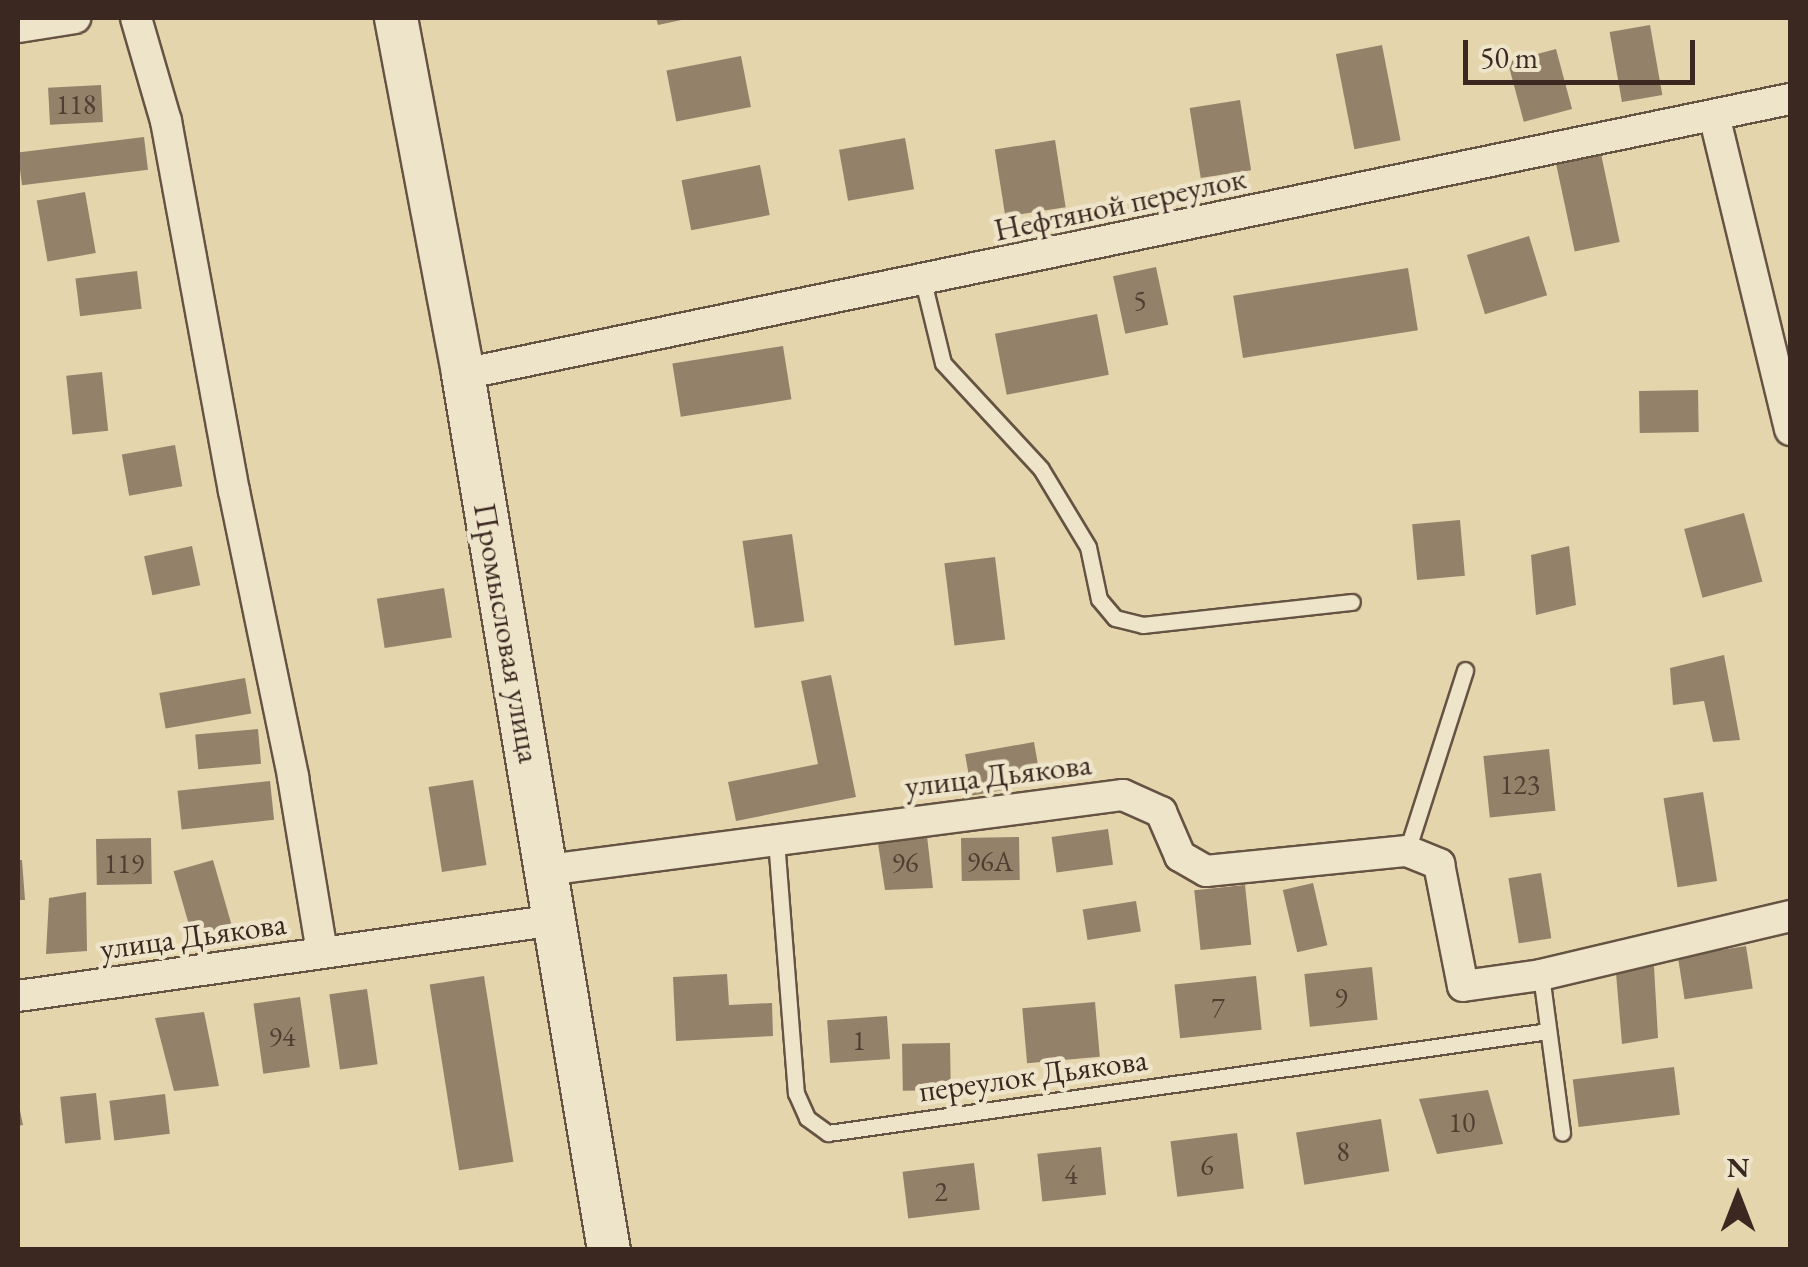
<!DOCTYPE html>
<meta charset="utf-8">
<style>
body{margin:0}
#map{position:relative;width:1808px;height:1267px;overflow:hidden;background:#e4d5ac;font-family:"EB Garamond",serif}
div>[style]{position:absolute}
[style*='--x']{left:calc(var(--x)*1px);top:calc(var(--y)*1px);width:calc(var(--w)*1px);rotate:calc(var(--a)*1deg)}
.building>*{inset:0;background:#938269;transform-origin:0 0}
.roads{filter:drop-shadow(2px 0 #655343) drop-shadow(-2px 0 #655343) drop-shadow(0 2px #655343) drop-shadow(0 -2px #655343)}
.lane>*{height:15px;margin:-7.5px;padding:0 7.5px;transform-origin:7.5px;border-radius:7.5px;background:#ede4c9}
.street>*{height:30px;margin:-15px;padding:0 15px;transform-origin:15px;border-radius:15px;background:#ede4c9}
.secondary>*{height:42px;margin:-21px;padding:0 21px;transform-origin:21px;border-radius:21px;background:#ede4c9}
span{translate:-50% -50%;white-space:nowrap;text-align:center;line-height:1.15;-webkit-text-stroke:9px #ede4c9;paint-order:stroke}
.number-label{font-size:28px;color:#513e32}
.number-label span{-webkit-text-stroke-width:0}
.street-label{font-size:32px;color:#3b2820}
.frame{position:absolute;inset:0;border:20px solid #3b2820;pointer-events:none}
.north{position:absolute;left:1688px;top:1147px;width:100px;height:100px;-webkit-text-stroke:8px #ede4c9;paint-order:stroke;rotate:0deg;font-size:28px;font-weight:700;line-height:40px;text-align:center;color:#3b2820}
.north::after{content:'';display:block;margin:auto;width:35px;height:45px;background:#3b2820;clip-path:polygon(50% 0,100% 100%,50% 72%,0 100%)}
.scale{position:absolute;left:1463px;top:40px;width:232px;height:45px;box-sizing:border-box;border:5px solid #3b2820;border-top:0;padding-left:12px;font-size:30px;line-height:35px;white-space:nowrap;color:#3b2820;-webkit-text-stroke:8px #ede4c9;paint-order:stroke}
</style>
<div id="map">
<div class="building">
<i style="clip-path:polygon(656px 18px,686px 18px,686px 19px,658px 25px)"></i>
<i style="left:1650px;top:25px;width:71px;height:41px;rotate:80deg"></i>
<i style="left:1382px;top:45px;width:97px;height:47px;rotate:79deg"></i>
<i style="left:1556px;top:49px;width:62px;height:50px;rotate:75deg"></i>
<i style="left:741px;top:56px;width:52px;height:76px;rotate:79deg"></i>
<i style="left:101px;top:85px;width:37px;height:53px;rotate:87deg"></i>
<i style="left:1240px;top:100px;width:71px;height:51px;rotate:81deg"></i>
<i style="left:144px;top:137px;width:33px;height:127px;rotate:83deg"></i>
<i style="left:905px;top:138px;width:52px;height:67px;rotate:80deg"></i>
<i style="left:1055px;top:140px;width:68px;height:61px;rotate:81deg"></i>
<i style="left:1601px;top:154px;width:90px;height:46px;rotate:78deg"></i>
<i style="left:760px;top:165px;width:51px;height:80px;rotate:79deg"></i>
<i style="left:85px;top:192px;width:62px;height:49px;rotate:80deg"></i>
<i style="left:1529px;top:236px;width:62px;height:65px;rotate:73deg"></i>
<i style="left:1156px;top:267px;width:59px;height:44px;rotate:78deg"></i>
<i style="left:1408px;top:268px;width:63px;height:177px;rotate:81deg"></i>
<i style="left:137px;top:271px;width:38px;height:62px;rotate:83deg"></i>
<i style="left:1097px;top:314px;width:62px;height:104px;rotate:79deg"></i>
<i style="left:783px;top:346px;width:54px;height:112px;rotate:81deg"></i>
<i style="left:102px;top:372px;width:59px;height:36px;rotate:84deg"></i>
<i style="left:1698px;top:390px;width:42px;height:59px;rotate:89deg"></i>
<i style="left:175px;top:445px;width:42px;height:54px;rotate:80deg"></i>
<i style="left:1744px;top:513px;width:71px;height:62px;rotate:75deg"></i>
<i style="left:1460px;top:520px;width:56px;height:48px;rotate:85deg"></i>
<i style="left:792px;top:534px;width:88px;height:50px;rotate:82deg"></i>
<i style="left:192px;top:546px;width:40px;height:49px;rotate:78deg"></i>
<i style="clip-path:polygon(1569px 546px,1576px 605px,1536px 615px,1531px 555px)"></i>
<i style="left:995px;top:557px;width:83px;height:51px;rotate:83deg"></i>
<i style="left:444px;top:588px;width:50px;height:68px;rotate:81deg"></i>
<i style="clip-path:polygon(1724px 655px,1740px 740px,1713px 742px,1704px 701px,1673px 705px,1670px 668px)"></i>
<i style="clip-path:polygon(831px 675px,856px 797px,736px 821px,728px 782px,818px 764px,801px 681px)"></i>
<i style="left:245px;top:678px;width:36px;height:87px;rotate:80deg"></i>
<i style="left:258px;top:729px;width:35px;height:63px;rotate:85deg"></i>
<i style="left:1034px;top:742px;width:42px;height:70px;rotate:80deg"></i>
<i style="left:1549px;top:749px;width:62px;height:66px;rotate:84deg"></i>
<i style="left:473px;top:780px;width:86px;height:45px;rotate:81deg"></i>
<i style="left:270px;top:781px;width:39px;height:93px;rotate:84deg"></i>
<i style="left:1703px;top:792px;width:90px;height:40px;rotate:81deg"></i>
<i style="left:1108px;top:829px;width:36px;height:57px;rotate:82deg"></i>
<i style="clip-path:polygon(927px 836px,933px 888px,885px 890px,877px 837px)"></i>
<i style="left:1019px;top:837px;width:43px;height:58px;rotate:89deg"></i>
<i style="left:151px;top:838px;width:46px;height:55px;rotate:89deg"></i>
<i style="clip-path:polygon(18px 860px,22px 860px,25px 900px,18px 900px)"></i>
<i style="left:213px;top:860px;width:70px;height:41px;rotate:74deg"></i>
<i style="left:1541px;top:873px;width:66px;height:33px;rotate:81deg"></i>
<i style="left:1313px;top:883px;width:64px;height:31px;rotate:77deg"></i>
<i style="left:1245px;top:885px;width:60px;height:51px;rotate:84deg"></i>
<i style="clip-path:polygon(86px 892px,87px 951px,46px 954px,49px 898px)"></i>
<i style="left:1136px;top:901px;width:31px;height:54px;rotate:81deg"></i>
<i style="left:1746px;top:946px;width:43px;height:69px;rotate:81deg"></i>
<i style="clip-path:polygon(1654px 966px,1658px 1038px,1622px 1044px,1616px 973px)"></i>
<i style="left:1372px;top:967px;width:53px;height:68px;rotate:84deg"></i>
<i style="clip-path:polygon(727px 974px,729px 1005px,772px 1003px,773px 1036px,676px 1041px,673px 977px)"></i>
<i style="left:484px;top:976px;width:188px;height:55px;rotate:81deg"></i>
<i style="left:1256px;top:976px;width:54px;height:82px;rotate:84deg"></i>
<i style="left:367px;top:989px;width:76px;height:38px;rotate:82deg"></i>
<i style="left:300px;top:997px;width:71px;height:47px;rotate:82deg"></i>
<i style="left:1095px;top:1002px;width:55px;height:73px;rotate:85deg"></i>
<i style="clip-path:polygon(204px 1012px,219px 1086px,174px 1091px,155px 1018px)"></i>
<i style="left:887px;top:1016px;width:43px;height:60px;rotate:86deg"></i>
<i style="left:950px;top:1043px;width:47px;height:48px;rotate:89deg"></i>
<i style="left:1674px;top:1067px;width:48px;height:102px;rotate:83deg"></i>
<i style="clip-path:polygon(1488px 1090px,1503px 1144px,1437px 1154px,1419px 1099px)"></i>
<i style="left:96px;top:1093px;width:47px;height:36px;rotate:84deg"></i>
<i style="left:165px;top:1094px;width:40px;height:56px;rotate:83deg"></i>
<i style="clip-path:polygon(18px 1101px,23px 1125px,18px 1126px)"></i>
<i style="left:1381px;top:1119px;width:53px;height:86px;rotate:81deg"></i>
<i style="left:1237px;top:1133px;width:56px;height:67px;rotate:83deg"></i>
<i style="left:1101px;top:1147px;width:48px;height:64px;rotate:84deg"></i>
<i style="left:974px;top:1163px;width:47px;height:72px;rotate:83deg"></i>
</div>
<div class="roads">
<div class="lane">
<i style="--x:923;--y:281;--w:84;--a:76.3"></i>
<i style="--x:943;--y:363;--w:144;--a:47.2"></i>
<i style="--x:1041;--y:469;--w:91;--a:58.9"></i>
<i style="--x:1088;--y:547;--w:53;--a:78.1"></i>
<i style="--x:1099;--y:599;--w:25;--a:50"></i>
<i style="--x:1115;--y:618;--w:29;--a:14"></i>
<i style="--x:1143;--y:625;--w:210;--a:-6.3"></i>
<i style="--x:776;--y:840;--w:254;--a:85.5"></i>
<i style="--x:796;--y:1093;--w:27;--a:66"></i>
<i style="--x:807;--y:1118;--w:26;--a:36"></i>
<i style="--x:828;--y:1133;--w:727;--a:-8.06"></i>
<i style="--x:1407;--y:851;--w:190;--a:-72.2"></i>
<i style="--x:1541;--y:975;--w:159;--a:82.4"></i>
</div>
<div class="street">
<i style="--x:136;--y:18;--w:107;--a:73.8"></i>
<i style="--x:166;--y:121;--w:376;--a:79.6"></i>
<i style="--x:234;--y:491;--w:292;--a:78.3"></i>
<i style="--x:293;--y:777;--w:178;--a:80.6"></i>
<i style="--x:18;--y:27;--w:58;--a:-9"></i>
<i style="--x:1714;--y:115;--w:324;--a:76.4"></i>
<i style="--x:463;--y:374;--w:1355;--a:-11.71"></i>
<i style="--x:547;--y:870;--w:581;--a:-7.42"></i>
<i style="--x:1123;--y:795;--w:42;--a:24.1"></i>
<i style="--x:1161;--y:812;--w:48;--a:66.6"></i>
<i style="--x:1180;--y:856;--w:30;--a:30"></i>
<i style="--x:1206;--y:871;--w:202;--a:-5.7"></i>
<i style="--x:1407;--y:851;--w:35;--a:22"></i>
<i style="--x:1439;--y:864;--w:124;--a:78.9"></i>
<i style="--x:1463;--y:986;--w:79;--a:-8"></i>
<i style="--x:1541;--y:975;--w:256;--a:-13.3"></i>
<i style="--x:18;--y:996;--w:543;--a:-8.04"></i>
</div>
<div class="secondary">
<i style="--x:396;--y:18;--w:362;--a:79.3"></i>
<i style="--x:463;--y:374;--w:888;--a:80.54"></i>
</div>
</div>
<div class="number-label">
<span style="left:76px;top:104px">118</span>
<span style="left:1140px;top:300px">5</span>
<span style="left:1520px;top:784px">123</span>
<span style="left:990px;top:861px">96А</span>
<span style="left:905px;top:862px">96</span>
<span style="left:124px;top:863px">119</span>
<span style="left:1341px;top:997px">9</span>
<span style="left:1218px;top:1007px">7</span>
<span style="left:282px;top:1036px">94</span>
<span style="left:859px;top:1040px">1</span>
<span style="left:1462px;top:1122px">10</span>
<span style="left:1343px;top:1151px">8</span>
<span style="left:1207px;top:1165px">6</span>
<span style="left:1071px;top:1174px">4</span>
<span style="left:941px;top:1191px">2</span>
</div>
<div class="street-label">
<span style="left:1120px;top:204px;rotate:-12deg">Нефтяной переулок</span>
<span style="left:507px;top:633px;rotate:80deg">Промысловая улица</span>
<span style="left:998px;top:775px;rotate:-7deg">улица Дьякова</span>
<span style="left:193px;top:936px;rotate:-8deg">улица Дьякова</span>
<span style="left:1033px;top:1075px;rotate:-8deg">переулок Дьякова</span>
</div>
<div class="frame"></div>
<div class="north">N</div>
<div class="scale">50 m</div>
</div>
